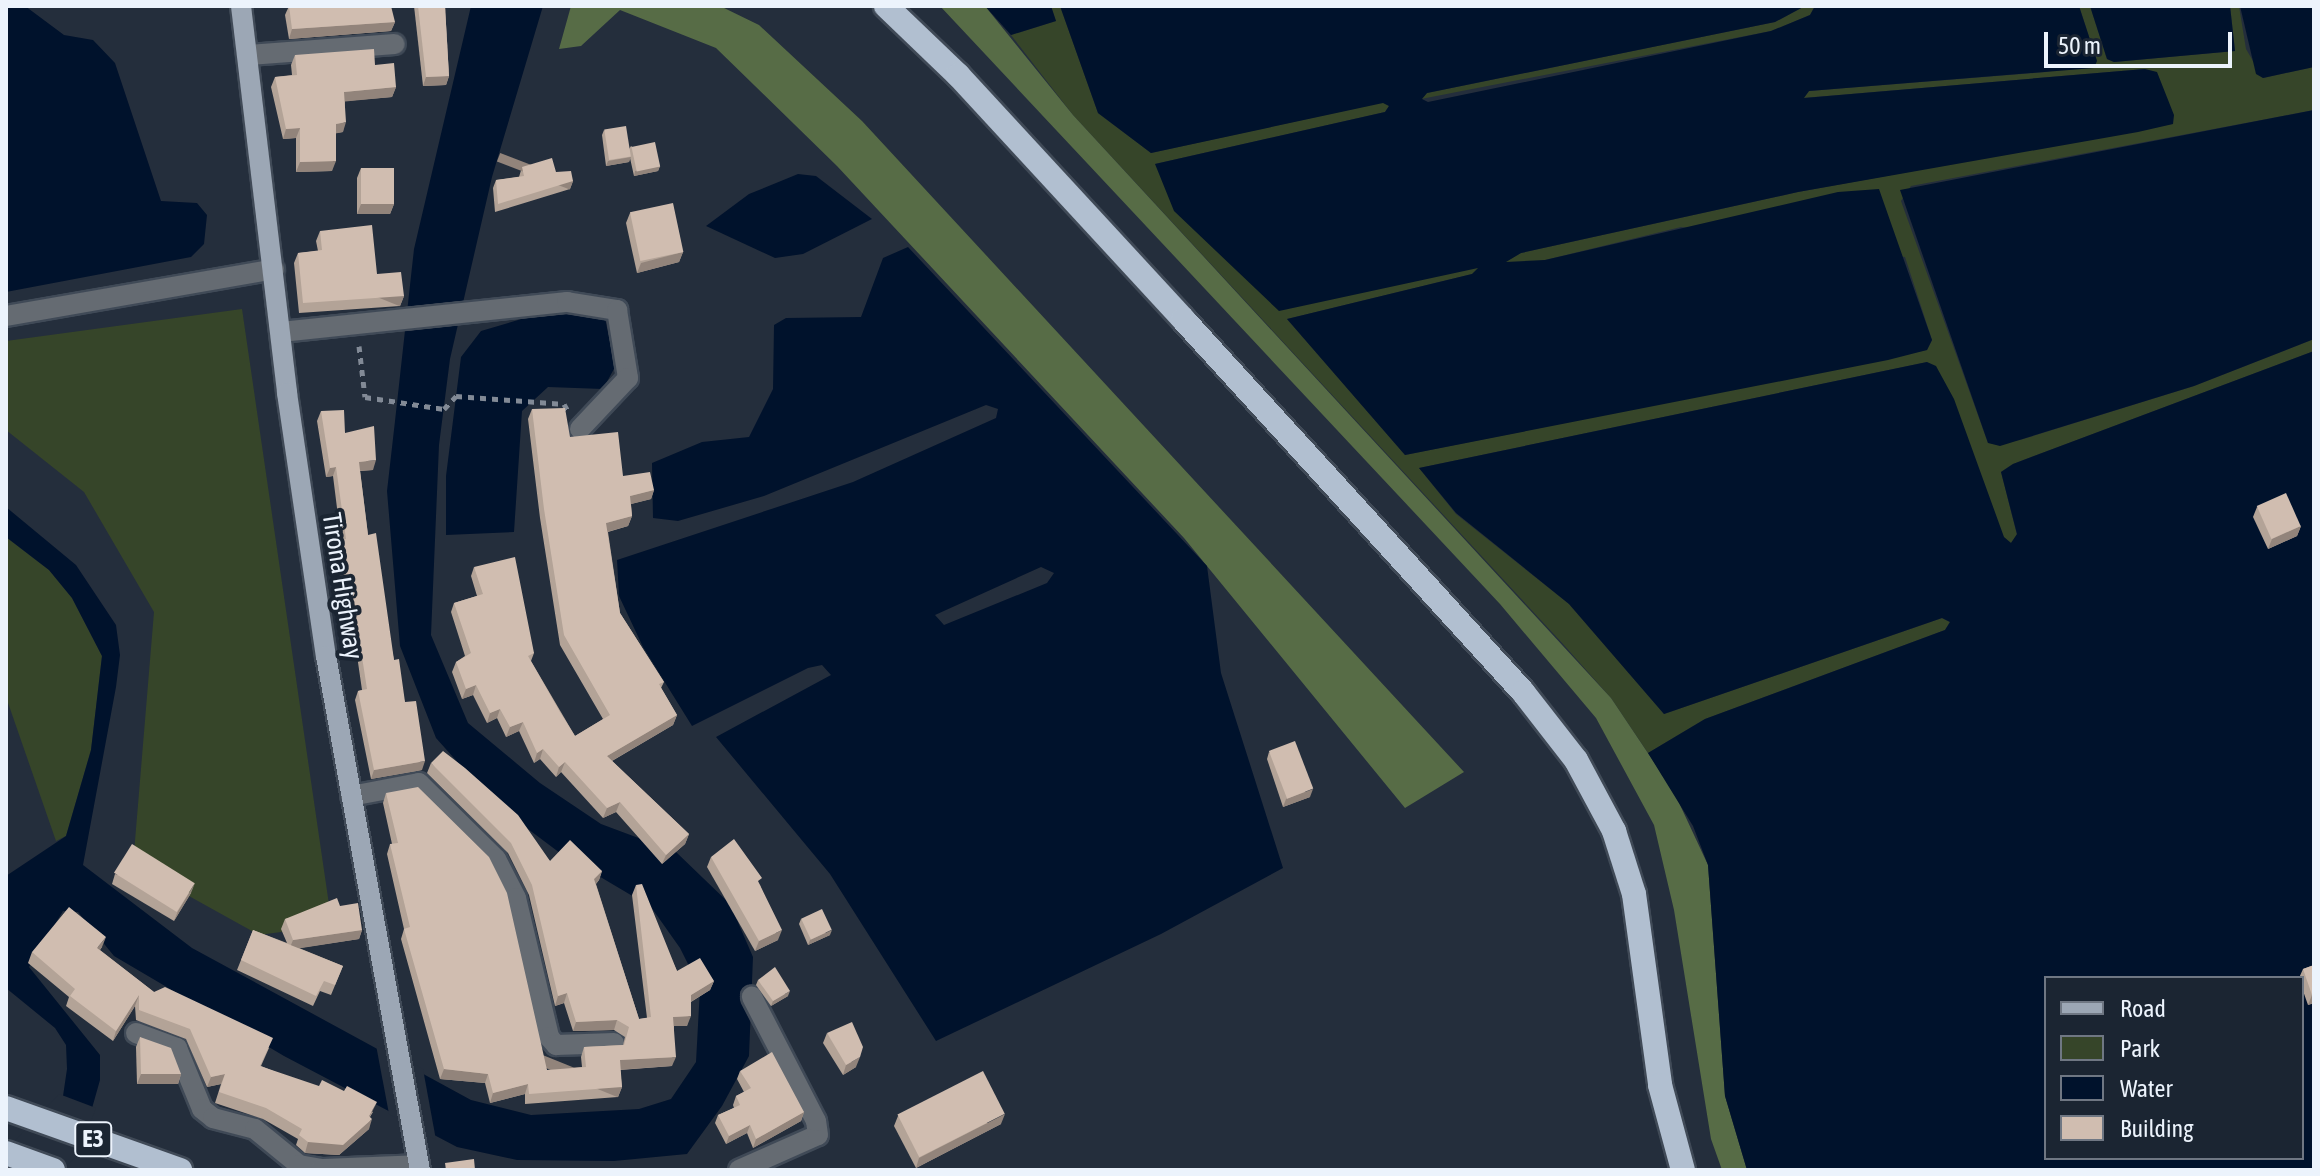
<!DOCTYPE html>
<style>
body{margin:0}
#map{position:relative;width:2320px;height:1176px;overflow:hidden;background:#242e3c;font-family:"Asap Condensed",sans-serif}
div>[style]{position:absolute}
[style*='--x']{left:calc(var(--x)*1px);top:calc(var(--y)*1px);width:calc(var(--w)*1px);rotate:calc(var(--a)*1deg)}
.green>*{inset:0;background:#364529}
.forest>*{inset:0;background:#576c46}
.water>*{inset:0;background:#00122c}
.pier>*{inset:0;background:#242e3c}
.path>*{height:5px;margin-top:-2.5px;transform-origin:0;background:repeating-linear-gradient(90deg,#828a96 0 6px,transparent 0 12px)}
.roads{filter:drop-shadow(2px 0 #404a57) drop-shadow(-2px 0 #404a57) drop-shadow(0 2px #404a57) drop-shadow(0 -2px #404a57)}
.minor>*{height:20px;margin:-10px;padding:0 10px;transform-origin:10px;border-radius:10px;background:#656b72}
.major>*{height:20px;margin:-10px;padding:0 10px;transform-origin:10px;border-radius:10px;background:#9ca7b5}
.highway>*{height:24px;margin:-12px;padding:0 12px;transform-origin:12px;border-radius:12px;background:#b1bfd0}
.wall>*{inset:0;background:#b3a397}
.shaded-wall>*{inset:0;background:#92847b;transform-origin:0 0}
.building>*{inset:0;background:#d0bdb0;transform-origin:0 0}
span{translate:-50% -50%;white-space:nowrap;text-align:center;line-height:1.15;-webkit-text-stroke:8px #1b2532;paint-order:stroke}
.shield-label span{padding:2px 6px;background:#1b2532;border:2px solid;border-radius:6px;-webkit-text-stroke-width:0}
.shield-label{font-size:24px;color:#ecf3fc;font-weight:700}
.street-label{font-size:26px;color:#ecf3fc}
.frame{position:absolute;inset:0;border:8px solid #ecf3fc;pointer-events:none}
.legend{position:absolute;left:2044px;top:976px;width:260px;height:184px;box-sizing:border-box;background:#1b2532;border:2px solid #6f7783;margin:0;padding:10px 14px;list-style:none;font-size:24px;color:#ecf3fc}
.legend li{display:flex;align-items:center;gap:16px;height:40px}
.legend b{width:40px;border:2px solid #6f7783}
.scale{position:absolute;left:2044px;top:32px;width:188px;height:36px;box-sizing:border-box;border:4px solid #ecf3fc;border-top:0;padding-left:10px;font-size:24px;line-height:28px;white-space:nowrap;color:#ecf3fc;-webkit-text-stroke:6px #1b2532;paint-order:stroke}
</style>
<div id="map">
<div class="green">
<i style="clip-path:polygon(1051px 6px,1060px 6px,1098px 113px,1151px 153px,1384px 102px,1389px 106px,1385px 112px,1155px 164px,1479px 268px,1472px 274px,1287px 319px,1405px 455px,1927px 350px,1932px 340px,1905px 257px,1681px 227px,1545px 260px,1511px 266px,1505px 262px,1521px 253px,1798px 192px,2172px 124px,2145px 69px,1803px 98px,1809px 91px,2046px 72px,2097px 61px,2079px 6px,2090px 6px,2107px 59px,2114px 62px,2235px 51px,2230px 6px,2239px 6px,2246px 49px,2263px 78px,2314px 67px,2314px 110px,1911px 186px,1901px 201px,1988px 443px,2020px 440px,2194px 386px,2314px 339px,2314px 351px,2013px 464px,2001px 472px,2017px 535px,2011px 543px,2004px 538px,1927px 362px,1419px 468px,1456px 514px,1569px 604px,1664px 714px,1942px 618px,1950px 622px,1945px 630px,1705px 719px,1648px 753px,1611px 698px,1563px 644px,1073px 115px,1011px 35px,1056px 21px)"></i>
<i style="clip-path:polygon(1805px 6px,1815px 6px,1810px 15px,1771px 31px,1421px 99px,1427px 93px,1775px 22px)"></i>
<i style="clip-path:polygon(242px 309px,332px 925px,259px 935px,133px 865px,154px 612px,84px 492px,6px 430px,6px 341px)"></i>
<i style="clip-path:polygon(6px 537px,49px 570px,72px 598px,102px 656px,91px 750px,66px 836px,56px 841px,6px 697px)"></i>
</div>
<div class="forest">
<i style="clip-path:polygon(571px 6px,720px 6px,759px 25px,862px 121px,1464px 772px,1405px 808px,1184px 538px,837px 166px,716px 48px,620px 10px,581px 46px,559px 49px)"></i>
<i style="clip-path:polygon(940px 6px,985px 6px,1073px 115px,1611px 698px,1674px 792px,1708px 865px,1725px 1096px,1747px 1170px,1722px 1170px,1711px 1139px,1674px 910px,1654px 825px,1596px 718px,1500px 604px)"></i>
</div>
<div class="water">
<i style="clip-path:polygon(6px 6px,25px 6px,64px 35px,93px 40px,115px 63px,161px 201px,197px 203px,207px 215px,204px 244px,191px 257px,6px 292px)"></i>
<i style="clip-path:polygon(471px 6px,543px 6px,492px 177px,450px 359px,439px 445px,431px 635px,468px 723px,540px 783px,601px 824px,676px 852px,730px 904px,753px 957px,749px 1056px,722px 1106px,687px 1154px,614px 1161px,517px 1160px,457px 1147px,284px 1056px,114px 956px,78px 912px,63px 911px,29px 967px,100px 1055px,100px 1080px,87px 1126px,6px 1170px,63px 1096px,67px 1069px,66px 1045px,55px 1028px,6px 988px,6px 876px,66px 836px,91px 750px,102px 656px,72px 598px,49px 570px,6px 537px,6px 507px,76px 565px,116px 625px,120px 655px,116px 687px,83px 865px,192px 948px,471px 1100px,531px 1115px,639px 1109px,671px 1099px,696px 1062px,700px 988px,680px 948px,651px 907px,560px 853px,496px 805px,436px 738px,400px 646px,387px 491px,395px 421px,414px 249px)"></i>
<i style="clip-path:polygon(985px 6px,1051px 6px,1056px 21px,1011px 35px)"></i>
<i style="clip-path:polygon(1060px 6px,1805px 6px,1775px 22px,1427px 93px,1422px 99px,1428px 102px,1771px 31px,1810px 15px,1815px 6px,2079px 6px,2097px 61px,2094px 68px,1809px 91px,1804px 98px,2145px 69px,2157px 72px,2174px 115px,2173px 124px,2138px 132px,1798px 192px,1521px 253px,1506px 262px,1545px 260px,1838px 192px,1879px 189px,1932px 340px,1927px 350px,1888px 360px,1405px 455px,1287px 319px,1472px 274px,1478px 268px,1279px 311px,1174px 211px,1155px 164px,1385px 112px,1389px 106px,1383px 103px,1151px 153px,1098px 113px)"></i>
<i style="clip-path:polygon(2090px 6px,2230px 6px,2235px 51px,2114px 62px,2107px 59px)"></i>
<i style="clip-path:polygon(2240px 6px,2314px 6px,2314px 67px,2263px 78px,2256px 74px)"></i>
<i style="clip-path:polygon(2314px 110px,2314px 339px,2194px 386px,2000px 446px,1988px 443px,1900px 190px)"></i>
<i style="clip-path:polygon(798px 174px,816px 176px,872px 219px,803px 254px,775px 258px,706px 226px,749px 194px)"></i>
<i style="clip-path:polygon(evenodd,908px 247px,1207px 566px,1221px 673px,1283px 868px,1161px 934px,936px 1041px,830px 874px,716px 737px,831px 675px,822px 665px,808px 668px,692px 726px,643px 647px,619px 596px,617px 560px,853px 482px,996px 418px,998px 409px,986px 405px,764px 496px,678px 521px,653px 518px,652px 463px,702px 442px,749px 437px,773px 389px,774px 325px,786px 318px,861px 317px,883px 258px,908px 247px,1041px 567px,1054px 573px,1047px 583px,944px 625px,935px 615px,1041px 567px)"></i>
<i style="clip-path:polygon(572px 304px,604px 313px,615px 367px,603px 389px,548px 387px,522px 411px,514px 532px,446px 535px,446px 476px,461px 357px,481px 331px)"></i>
<i style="clip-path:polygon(evenodd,2314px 351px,2314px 1170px,1747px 1170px,1725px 1096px,1708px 865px,1693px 826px,1648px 753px,1705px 719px,1945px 630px,1950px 622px,1942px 618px,1664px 714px,1569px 604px,1456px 513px,1419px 468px,1927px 362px,1936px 366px,1954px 399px,2004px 537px,2011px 543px,2017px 534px,2001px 472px,2013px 464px,2314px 351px,2046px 978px,2302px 978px,2302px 1158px,2046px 1158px,2046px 978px)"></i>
</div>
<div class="pier">
<i style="clip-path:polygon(376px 1045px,423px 1069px,436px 1140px,389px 1114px)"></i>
<i style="clip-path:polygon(59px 1094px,96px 1108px,78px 1154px,63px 1170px,6px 1170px,6px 1150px)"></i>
</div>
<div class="path">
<i style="--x:359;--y:346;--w:51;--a:83.3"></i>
<i style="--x:365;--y:397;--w:80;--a:8.6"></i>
<i style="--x:444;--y:409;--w:18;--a:-47"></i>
<i style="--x:456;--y:396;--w:108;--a:4.2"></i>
<i style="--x:564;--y:404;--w:8;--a:60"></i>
</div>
<div class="roads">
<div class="minor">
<i style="--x:249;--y:55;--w:146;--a:-4.3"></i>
<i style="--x:6;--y:316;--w:272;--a:-9.9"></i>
<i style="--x:281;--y:332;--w:288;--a:-6"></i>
<i style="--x:567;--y:302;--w:51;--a:9.1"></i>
<i style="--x:617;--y:310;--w:69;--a:80.8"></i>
<i style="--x:628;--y:378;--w:70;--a:133.3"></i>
<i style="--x:351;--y:796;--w:69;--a:-10.8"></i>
<i style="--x:419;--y:783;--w:108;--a:44.6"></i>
<i style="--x:496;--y:859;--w:44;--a:62.9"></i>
<i style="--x:516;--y:898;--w:143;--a:76.6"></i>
<i style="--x:549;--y:1037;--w:11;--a:49"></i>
<i style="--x:556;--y:1045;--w:58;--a:-2"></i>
<i style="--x:136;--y:1033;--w:44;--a:20.1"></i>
<i style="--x:177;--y:1048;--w:66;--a:67.7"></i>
<i style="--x:202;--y:1109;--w:14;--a:39"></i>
<i style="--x:213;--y:1118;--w:43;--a:14.7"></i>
<i style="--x:255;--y:1129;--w:57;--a:39.3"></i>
<i style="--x:299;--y:1165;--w:22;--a:10"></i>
<i style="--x:321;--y:1169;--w:98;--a:-2.3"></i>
<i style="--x:739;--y:1170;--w:86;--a:-23.9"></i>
<i style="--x:818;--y:1135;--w:14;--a:-98"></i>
<i style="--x:816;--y:1121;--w:140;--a:-117.3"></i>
</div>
<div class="major">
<i style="--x:241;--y:6;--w:390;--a:83.2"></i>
<i style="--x:287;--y:393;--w:266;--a:81.6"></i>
<i style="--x:326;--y:656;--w:523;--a:79.64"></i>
</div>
<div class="highway">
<i style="--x:886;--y:6;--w:100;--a:43.8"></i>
<i style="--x:958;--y:75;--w:332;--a:47.3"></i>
<i style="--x:1183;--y:319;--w:505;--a:47.65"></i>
<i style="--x:1523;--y:692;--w:86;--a:52.1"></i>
<i style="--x:1576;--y:760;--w:81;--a:61.8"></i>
<i style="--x:1614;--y:831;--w:66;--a:72.4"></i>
<i style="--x:1634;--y:894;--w:193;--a:82.2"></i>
<i style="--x:1660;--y:1085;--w:88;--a:74.9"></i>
<i style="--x:6;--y:1108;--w:185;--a:19.6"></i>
<i style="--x:6;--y:1153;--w:50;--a:19.9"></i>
</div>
</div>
<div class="wall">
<i style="clip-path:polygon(289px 6px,395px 22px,391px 31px,289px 39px,285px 15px)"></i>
<i style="clip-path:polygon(414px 6px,445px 6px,449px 76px,446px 85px,423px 86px)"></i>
<i style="clip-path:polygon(295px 55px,375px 65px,396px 87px,392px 97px,345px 101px,343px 132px,336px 133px,332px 171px,296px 172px,296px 138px,283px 139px,271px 87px,275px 77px,292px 75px,291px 65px)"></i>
<i style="clip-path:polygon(604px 130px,629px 149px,631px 146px,660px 166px,658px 171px,634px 176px,630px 158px,629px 162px,606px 166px,602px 135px)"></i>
<i style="clip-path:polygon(522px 167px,556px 172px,573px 181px,570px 189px,495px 212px,493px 188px,496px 180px,519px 177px)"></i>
<i style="clip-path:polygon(361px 168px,394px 204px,390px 214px,357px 214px,357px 178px)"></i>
<i style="clip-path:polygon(630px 213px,683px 252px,679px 262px,637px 273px,626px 223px)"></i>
<i style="clip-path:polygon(320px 231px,377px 274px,404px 296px,400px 306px,299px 313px,294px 263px,298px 253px,318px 251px,316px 241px)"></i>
<i style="clip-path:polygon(532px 409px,623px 476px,654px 490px,651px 499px,631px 504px,632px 516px,628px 526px,608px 532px,620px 613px,664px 682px,661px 688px,677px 715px,673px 725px,612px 761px,689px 834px,685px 844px,662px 864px,616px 812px,603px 818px,561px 772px,556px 777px,540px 759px,534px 763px,519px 731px,506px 737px,497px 718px,487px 723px,473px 695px,462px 699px,452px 672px,456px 662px,465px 656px,451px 612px,454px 603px,477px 596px,471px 576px,474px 567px,534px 653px,531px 661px,575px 736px,603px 719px,560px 645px,540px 518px,528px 419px)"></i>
<i style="clip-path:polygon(321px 411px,345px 433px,373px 470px,360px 471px,368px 535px,394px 660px,422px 770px,371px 779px,355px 700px,358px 691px,362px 690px,352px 621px,345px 622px,332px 551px,336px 541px,341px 540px,333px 476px,326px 477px,317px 421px)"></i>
<i style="clip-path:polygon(2257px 507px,2301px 526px,2297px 536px,2268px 549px,2253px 517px)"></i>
<i style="clip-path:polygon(1269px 752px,1310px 797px,1283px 807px,1267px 759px)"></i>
<i style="clip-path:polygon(431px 763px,550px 861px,602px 871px,599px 880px,596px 884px,639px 1019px,647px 1018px,632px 895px,636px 885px,677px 971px,714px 981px,710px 990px,691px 1002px,687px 1026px,674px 1026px,672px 1066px,620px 1070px,622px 1087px,618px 1097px,525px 1104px,525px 1094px,490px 1103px,485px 1083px,440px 1079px,401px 939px,404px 929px,387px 854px,390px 844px,392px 844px,383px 803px,386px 793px,547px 1070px,582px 1067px,581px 1057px,584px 1047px,623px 1045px,625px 1037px,614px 1030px,573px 1031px,564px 1003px,555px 1006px,529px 895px,508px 853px,427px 773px)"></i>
<i style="clip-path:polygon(711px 857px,760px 885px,778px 940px,755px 951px,707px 867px)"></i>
<i style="clip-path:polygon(115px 874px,191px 893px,174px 921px,112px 884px)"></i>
<i style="clip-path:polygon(340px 906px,362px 930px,359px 939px,299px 948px,343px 966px,331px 995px,320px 991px,313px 1006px,237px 970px,253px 930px,287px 943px,281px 929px,285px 919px)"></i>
<i style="clip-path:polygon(801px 919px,830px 935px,808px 945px,799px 924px)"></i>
<i style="clip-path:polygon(102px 947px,100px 950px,154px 992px,269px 1048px,261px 1066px,373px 1112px,370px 1117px,369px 1129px,339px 1155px,305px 1153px,296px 1145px,298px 1139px,263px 1119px,215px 1103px,221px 1084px,207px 1087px,186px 1039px,136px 1020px,135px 1006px,113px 1041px,66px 1006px,69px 997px,28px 963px,32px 952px)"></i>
<i style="clip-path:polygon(2314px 965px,2314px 1003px,2308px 1005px,2302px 988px,2302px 978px,2299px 978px,2303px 969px)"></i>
<i style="clip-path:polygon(758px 980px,788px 996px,771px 1006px,756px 985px)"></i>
<i style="clip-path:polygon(827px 1033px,856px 1067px,843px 1075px,823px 1043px)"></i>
<i style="clip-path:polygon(140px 1037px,181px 1074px,178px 1084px,137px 1084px,136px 1047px)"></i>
<i style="clip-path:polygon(740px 1071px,804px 1112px,801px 1121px,753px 1148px,747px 1133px,726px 1144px,715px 1123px,718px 1115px,734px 1108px,733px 1105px,736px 1096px,744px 1092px,737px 1079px)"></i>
<i style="clip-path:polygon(898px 1116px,1001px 1124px,916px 1168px,894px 1126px)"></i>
</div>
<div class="shaded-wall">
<i style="clip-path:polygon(395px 22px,391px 31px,289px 39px,292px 29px)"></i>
<i style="clip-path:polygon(449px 76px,446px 85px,423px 86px,426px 77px)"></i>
<i style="clip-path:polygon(396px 87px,392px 97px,340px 102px,344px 92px)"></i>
<i style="clip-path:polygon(346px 122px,343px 132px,333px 134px,336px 124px)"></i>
<i style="clip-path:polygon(300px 128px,296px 138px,283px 139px,286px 129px)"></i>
<i style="clip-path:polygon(631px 157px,629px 162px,606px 166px,608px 161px)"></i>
<i style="clip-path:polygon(336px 161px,332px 171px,296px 172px,300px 162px)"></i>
<i style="clip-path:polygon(660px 166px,658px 171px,634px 176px,635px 171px)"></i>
<i style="left:573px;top:181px;width:9px;height:78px;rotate:111deg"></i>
<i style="clip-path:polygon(361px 204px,394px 204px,390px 214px,357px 214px)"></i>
<i style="clip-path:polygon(683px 252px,679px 262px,637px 273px,641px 263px)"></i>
<i style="left:404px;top:296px;width:11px;height:101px;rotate:112deg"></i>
<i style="clip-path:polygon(376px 460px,373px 470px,356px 471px,359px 462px)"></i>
<i style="clip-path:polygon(336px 467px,333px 476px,326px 477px,330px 468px)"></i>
<i style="clip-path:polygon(654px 490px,651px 499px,627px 505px,630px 496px)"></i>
<i style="clip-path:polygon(632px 516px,628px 526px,603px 533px,606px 523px)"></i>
<i style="clip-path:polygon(2301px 526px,2297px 536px,2268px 549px,2272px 539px)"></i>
<i style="clip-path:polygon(355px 612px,352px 621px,345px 622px,349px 613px)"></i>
<i style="clip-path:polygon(476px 685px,473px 695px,462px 699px,466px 689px)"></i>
<i style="clip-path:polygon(500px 709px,497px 718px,487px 723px,490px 713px)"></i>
<i style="clip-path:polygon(677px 715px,673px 725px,603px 766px,607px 756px)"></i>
<i style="clip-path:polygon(523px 722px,519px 731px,506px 737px,510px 727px)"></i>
<i style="clip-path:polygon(543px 749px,540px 759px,534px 763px,537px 753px)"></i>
<i style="clip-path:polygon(425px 761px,422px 770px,371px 779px,374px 770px)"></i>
<i style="clip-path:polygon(565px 762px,561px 772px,556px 777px,559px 767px)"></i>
<i style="clip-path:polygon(1313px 789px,1310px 797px,1283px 807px,1286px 799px)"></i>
<i style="clip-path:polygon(620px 802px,616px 812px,603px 818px,607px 808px)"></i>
<i style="clip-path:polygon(689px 834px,685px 844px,662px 864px,666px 855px)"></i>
<i style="clip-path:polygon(602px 871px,599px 880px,591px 889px,594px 879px)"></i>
<i style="clip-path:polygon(195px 883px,191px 893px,174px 921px,178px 911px)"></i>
<i style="clip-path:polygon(362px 930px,359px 939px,289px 950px,293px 940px)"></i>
<i style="clip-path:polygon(782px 930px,778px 940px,755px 951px,759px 941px)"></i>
<i style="clip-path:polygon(832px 930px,830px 935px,808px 945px,810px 940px)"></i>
<i style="clip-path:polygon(106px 937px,102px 947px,93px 958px,97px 948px)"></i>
<i style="clip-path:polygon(714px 981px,710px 990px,687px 1004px,691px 995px)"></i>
<i style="clip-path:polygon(790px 991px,788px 996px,771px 1006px,773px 1001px)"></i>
<i style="clip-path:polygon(567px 993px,564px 1003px,555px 1006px,558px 996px)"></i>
<i style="clip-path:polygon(2314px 994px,2314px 1003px,2308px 1005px,2312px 995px)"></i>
<i style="clip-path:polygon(139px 995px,135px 1006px,113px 1041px,116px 1031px)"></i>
<i style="clip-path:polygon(691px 1016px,687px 1026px,670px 1026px,673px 1017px)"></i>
<i style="clip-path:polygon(617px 1020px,614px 1030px,573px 1031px,576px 1022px)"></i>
<i style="clip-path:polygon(676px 1057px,672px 1066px,616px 1070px,620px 1060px)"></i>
<i style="clip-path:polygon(860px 1057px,856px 1067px,843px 1075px,846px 1065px)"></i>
<i style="clip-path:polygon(444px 1069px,488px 1074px,485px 1083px,440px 1079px)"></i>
<i style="clip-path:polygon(141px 1074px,181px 1074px,178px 1084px,137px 1084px)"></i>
<i style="clip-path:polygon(225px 1074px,221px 1084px,207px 1087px,211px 1077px)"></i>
<i style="clip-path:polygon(528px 1084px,525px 1094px,490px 1103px,493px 1093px)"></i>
<i style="left:622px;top:1087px;width:11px;height:93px;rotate:112deg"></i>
<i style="clip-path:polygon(377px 1102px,366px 1124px,372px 1119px,369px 1129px,339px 1155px,305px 1153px,308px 1142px,369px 1116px)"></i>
<i style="clip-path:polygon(804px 1112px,801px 1121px,753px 1148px,756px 1139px)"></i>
<i style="clip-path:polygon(1005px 1114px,1001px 1124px,916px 1168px,919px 1158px)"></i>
<i style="clip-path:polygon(750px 1125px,747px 1133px,726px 1144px,729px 1136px)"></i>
</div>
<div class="building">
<i style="clip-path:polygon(289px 6px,391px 6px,395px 22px,292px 29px)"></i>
<i style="clip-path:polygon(418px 6px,445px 6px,449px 76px,426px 77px)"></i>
<i style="clip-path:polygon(374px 49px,375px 65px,394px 63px,396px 87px,344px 92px,346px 122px,336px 124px,336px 161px,300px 162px,300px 128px,286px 129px,275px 77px,297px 75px,295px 55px)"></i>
<i style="left:626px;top:126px;width:31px;height:22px;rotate:81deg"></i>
<i style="left:655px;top:142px;width:25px;height:24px;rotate:78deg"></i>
<i style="clip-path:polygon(552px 158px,556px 172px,571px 171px,573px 181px,498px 204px,496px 180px,524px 176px,522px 167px)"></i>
<i style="left:361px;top:168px;width:33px;height:36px"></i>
<i style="left:673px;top:203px;width:50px;height:44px;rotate:78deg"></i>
<i style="clip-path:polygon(372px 225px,377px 274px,401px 272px,404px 296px,303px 303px,298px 253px,322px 250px,320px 231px)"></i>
<i style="clip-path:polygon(565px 408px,570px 437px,618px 432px,623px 476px,650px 472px,654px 490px,630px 496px,632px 516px,606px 523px,620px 613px,664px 682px,659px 684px,677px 715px,607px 756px,689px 834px,666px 855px,620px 802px,607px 808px,565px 762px,559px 767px,543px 749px,537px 753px,523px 722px,510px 727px,500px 709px,490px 713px,476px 685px,466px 689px,456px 662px,471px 653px,454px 603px,483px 594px,474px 567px,515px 557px,534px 653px,528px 656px,560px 712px,575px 736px,610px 715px,564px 635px,544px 509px,532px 409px)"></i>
<i style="clip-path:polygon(344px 410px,345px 433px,374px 426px,376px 460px,359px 462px,368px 535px,376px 533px,394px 660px,399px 659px,405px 702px,416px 701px,425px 761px,374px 770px,358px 691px,367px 689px,355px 612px,349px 613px,336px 541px,346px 539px,336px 467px,330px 468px,321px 411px)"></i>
<i style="left:2286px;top:493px;width:36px;height:32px;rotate:66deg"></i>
<i style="left:1295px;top:741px;width:51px;height:28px;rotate:69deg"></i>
<i style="clip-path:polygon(443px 751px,465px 768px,518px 815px,550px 861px,570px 840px,602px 871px,594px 879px,639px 1019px,651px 1017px,636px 885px,642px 884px,677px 971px,700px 958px,714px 981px,691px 995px,691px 1016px,673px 1017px,676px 1057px,620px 1060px,622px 1087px,529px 1094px,528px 1084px,493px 1093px,488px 1074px,444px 1069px,404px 929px,410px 927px,390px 844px,398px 843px,386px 793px,418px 787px,489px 857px,507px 893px,547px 1070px,586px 1067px,584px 1047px,624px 1045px,629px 1027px,617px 1020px,576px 1022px,567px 993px,558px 996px,532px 885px,511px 843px,431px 763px)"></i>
<i style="clip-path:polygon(734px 839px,762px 878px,758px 881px,782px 930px,759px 941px,711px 857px)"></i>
<i style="left:132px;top:844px;width:74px;height:34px;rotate:32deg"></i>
<i style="clip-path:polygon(337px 898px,340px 906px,358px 903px,362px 930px,293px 940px,285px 919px)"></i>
<i style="clip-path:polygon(69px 907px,106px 937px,97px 948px,154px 992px,165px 987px,273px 1038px,260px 1066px,319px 1086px,322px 1080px,344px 1091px,347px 1086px,377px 1102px,369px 1116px,372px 1119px,343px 1145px,308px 1142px,299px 1135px,302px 1129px,266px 1108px,219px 1092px,225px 1074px,211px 1077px,190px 1029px,139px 1010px,139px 995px,116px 1031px,70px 996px,75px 989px,32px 952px)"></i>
<i style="left:822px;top:909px;width:23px;height:23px;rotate:65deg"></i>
<i style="clip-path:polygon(253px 930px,343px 966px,335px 985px,324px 981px,316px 996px,241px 960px)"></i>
<i style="clip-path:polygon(2314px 965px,2314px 994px,2312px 995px,2303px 969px)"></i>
<i style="clip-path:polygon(775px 967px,790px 991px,773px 1001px,758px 980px)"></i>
<i style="clip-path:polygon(852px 1022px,863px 1047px,860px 1057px,846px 1065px,827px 1033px)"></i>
<i style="clip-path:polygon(140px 1037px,171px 1048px,181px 1074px,141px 1074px)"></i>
<i style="clip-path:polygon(772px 1052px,804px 1112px,756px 1139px,750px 1125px,729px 1136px,718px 1115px,740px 1105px,736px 1096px,751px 1088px,740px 1071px)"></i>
<i style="left:983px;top:1071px;width:48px;height:96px;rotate:63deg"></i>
<i style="clip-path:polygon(474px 1159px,475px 1170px,446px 1170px,445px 1163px)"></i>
</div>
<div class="shield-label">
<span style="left:93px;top:1139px">E3</span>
</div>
<div class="street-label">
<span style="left:342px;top:586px;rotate:81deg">Tirona Highway</span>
</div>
<div class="frame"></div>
<ul class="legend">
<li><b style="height:10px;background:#9ca7b5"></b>Road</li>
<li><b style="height:22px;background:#364529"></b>Park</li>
<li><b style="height:22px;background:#00122c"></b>Water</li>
<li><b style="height:22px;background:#d0bdb0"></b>Building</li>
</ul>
<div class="scale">50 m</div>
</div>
